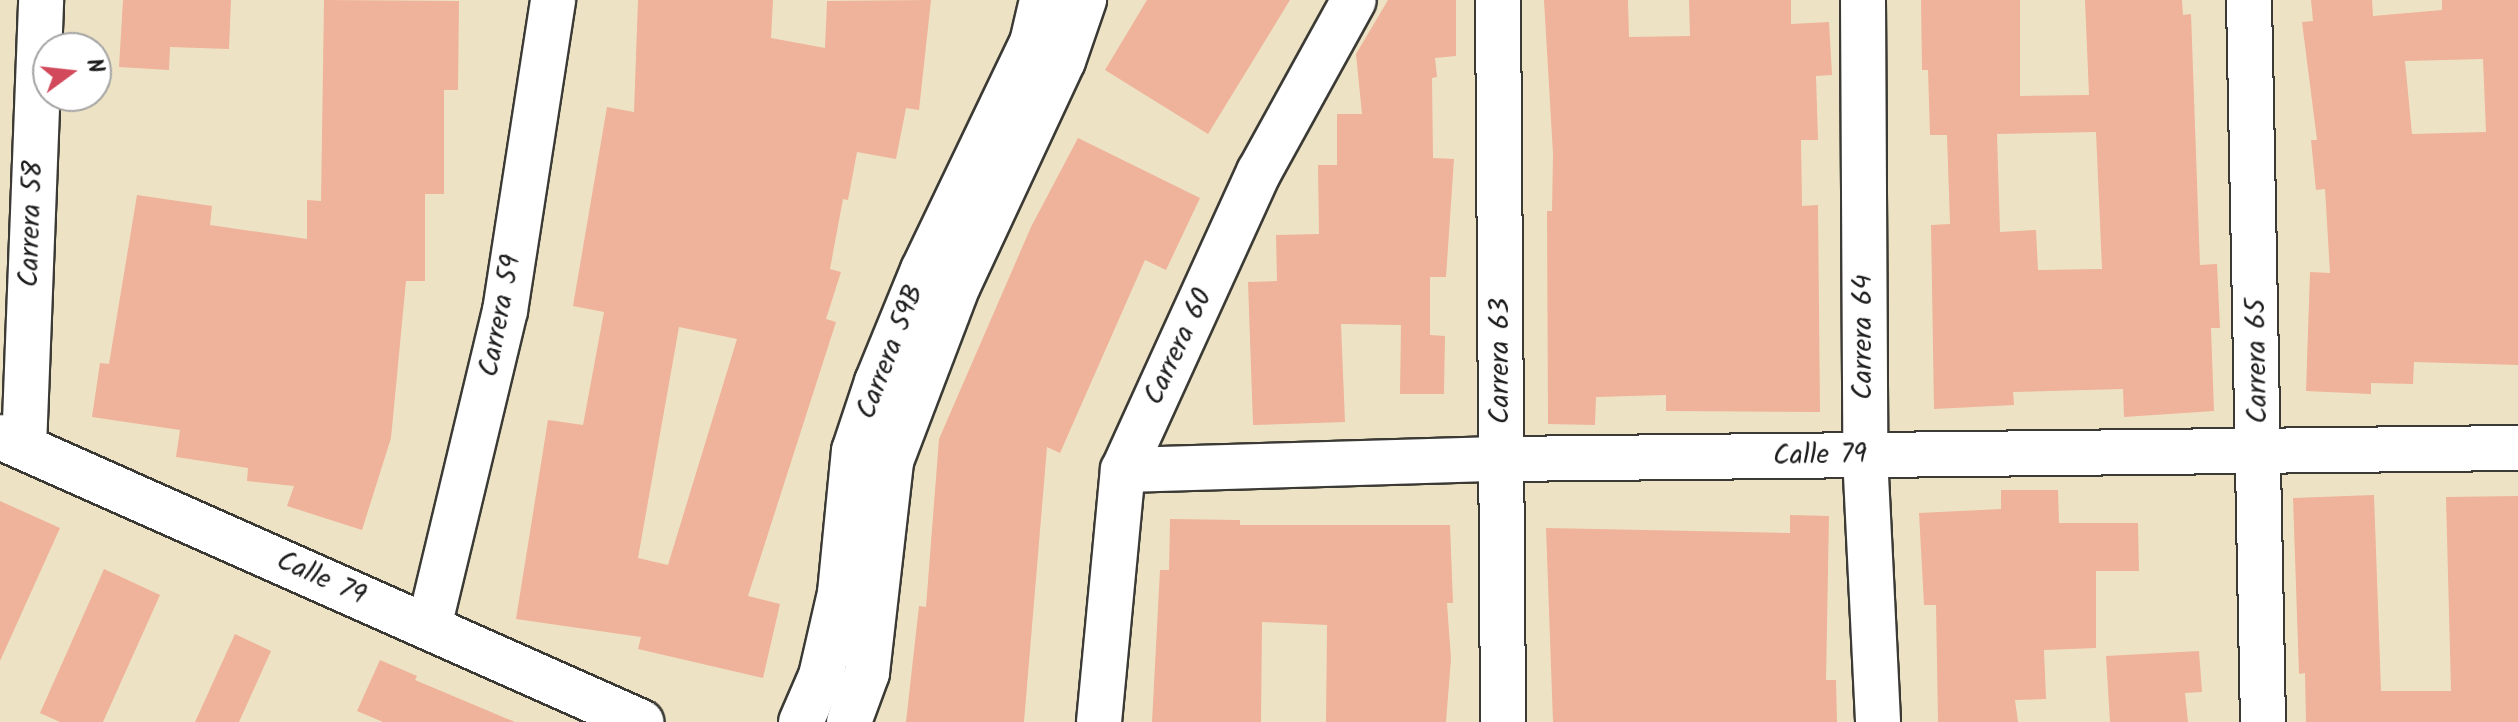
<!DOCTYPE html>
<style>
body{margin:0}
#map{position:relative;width:2518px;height:722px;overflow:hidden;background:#ede3c4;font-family:Kalam,sans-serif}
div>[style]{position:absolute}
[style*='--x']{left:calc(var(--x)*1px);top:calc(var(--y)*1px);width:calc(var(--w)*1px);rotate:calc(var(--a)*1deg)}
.building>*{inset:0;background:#efb29a}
.roads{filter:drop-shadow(2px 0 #3b3a35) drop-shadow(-2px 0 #3b3a35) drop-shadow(0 2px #3b3a35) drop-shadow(0 -2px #3b3a35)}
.minor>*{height:44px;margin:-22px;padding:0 22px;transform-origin:22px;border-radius:22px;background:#fff}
span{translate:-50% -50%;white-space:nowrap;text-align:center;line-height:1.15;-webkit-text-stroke:7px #fff;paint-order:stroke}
.street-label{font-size:28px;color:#1c1c1c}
.north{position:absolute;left:32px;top:32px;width:80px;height:80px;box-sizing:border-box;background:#fff;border:2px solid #a4a4a4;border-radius:50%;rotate:75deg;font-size:22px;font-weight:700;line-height:32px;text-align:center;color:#1c1c1c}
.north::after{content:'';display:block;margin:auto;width:28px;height:36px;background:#d1495b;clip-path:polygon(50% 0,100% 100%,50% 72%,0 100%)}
</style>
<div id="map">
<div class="building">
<i style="clip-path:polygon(123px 0,231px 0,229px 49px,170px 47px,169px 70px,119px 67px)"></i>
<i style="clip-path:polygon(324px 0,459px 1px,458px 90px,444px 90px,444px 194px,425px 194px,425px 281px,406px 281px,391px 438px,362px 530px,287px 506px,294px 486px,247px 481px,248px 468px,176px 457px,180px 430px,92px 417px,100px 363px,109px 364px,137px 195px,212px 206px,210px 225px,307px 239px,307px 200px,321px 201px)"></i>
<i style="clip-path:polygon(evenodd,638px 0,773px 0,771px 38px,825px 48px,827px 1px,931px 0,919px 110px,906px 108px,896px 159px,857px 152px,848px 200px,843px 199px,830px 269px,841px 272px,826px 319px,836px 322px,748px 596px,780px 604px,763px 678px,638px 649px,641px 637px,516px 619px,548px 420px,583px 425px,604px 312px,573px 306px,607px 107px,634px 112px,638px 0,679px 327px,737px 339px,668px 565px,638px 558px,679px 327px)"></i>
<i style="clip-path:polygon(1147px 0,1290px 0,1208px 134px,1105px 70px)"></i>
<i style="clip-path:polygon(1388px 0,1456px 0,1456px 56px,1435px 58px,1437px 77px,1432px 78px,1433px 158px,1454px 159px,1446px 277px,1430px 277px,1430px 335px,1445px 336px,1444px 394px,1400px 394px,1401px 325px,1341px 324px,1345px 422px,1253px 425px,1248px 282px,1277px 281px,1276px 235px,1319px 234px,1318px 165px,1337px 165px,1337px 114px,1362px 114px,1356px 54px)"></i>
<i style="clip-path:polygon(1544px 0,1628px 0,1629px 37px,1690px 36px,1689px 0,1791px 0,1791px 24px,1829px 22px,1832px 75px,1816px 76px,1818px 140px,1801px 140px,1802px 206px,1818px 205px,1820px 412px,1666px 411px,1666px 395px,1596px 397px,1595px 425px,1548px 424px,1547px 211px,1552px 211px,1553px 154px)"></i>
<i style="clip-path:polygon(evenodd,1921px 0,2020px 0,2020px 96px,2089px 95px,2085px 0,2182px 0,2183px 15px,2191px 14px,2200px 265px,2217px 264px,2220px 328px,2211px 328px,2214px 411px,2124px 417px,2123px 389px,2013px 392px,2014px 405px,1934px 409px,1931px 225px,1950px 224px,1947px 135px,1930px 135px,1928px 70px,1922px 70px,1921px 0,2096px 132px,2102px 269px,2038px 270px,2036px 230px,2000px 232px,1997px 134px,2096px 132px)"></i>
<i style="clip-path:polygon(evenodd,2311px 0,2372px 0,2373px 16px,2442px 10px,2442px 0,2518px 0,2518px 365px,2414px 362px,2413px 384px,2371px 383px,2371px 394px,2306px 391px,2310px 272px,2330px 273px,2325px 189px,2316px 190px,2311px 140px,2317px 140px,2302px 22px,2313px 21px,2311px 0,2483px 59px,2486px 132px,2412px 134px,2405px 61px,2483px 59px)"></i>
<i style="clip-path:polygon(1078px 138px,1200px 198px,1166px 270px,1145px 260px,1060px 453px,1047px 447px,1024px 722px,906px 722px,919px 606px,926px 607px,939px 439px,1031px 227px)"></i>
<i style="clip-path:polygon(2001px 490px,2058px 490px,2059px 523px,2138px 523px,2139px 571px,2096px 571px,2096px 648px,2044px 650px,2046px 699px,2015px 700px,2018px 722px,1938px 722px,1936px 605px,1924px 605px,1919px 513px,2001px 509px)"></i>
<i style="clip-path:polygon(2374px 495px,2381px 691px,2451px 691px,2446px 497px,2518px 496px,2518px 722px,2306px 722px,2305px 673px,2299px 674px,2293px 498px)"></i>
<i style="clip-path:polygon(0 501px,60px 528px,0 661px)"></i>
<i style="clip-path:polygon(1790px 515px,1829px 516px,1826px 680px,1836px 680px,1837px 722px,1553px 722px,1546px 528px,1790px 533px)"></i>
<i style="clip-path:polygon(1170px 519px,1240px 520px,1240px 525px,1450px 525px,1453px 603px,1447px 603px,1451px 659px,1446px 722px,1326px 722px,1327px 625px,1262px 622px,1261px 722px,1152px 722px,1160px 570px,1169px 570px)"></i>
<i style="clip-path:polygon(104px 569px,160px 595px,103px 722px,60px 722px,40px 713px)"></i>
<i style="clip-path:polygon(235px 634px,271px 651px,239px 722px,195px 722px)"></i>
<i style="clip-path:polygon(2199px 651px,2202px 692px,2185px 693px,2188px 722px,2110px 722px,2106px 656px)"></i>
<i style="clip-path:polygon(380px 660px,417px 676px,415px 680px,515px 722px,383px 722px,357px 711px)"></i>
</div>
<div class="roads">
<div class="minor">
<i style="--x:1498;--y:0;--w:722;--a:89.6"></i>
<i style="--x:1863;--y:0;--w:455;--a:89.7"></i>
<i style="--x:1865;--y:455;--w:267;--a:87.2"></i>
<i style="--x:2249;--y:0;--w:722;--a:88.89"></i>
<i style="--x:0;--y:437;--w:702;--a:23.97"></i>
<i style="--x:24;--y:447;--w:447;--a:-87.8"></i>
<i style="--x:1123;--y:470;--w:378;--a:-1.7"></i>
<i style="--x:1501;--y:459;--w:1017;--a:-0.62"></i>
<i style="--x:429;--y:627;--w:325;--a:-76.5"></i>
<i style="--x:505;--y:311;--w:315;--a:-81.2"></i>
<i style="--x:801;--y:722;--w:50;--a:-66.5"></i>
<i style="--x:821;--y:676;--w:85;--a:-77.1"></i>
<i style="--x:840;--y:593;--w:143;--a:-84.4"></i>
<i style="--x:854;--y:451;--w:73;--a:-71.6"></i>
<i style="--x:877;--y:382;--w:121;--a:-67.7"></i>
<i style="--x:923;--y:270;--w:252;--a:-64.4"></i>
<i style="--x:1032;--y:43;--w:44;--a:-76.9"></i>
<i style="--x:849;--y:722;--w:52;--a:-69.8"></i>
<i style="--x:867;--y:673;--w:213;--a:-83.5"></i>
<i style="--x:891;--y:461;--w:187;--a:-69.1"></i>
<i style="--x:958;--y:286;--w:248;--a:-65"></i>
<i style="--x:1063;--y:61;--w:65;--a:-71"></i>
<i style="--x:1099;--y:722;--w:253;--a:-84.6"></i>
<i style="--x:1123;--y:470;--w:328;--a:-65.5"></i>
<i style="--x:1259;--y:172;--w:196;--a:-61.1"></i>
</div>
</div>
<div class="street-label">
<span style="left:32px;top:224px;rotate:-88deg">Carrera 58</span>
<span style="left:501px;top:316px;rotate:-79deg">Carrera 59</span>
<span style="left:1864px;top:337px;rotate:-90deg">Carrera 64</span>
<span style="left:1179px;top:347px;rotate:-65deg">Carrera 60</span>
<span style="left:891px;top:352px;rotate:-69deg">Carrera 59B</span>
<span style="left:1501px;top:361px;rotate:-90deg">Carrera 63</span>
<span style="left:2258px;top:361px;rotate:-91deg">Carrera 65</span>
<span style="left:1820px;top:456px;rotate:-1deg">Calle 79</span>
<span style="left:321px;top:579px;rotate:24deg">Calle 79</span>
</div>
<div class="north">N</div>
</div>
